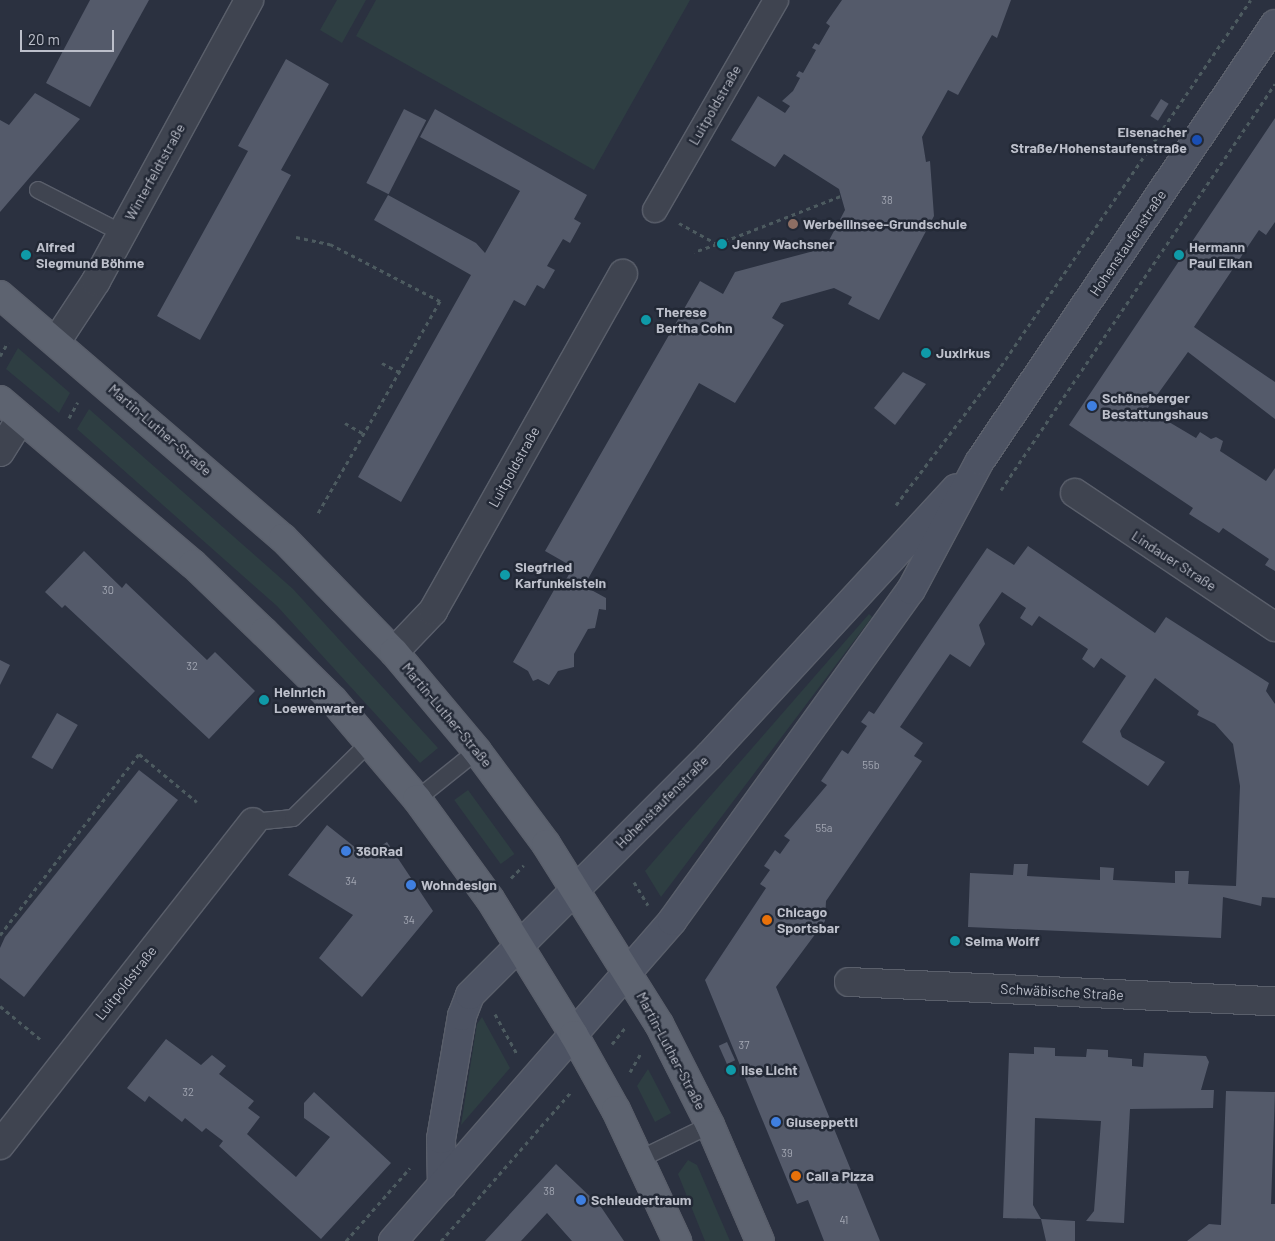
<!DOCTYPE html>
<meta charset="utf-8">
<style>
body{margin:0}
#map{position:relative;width:1275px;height:1241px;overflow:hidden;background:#2b3140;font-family:Barlow,sans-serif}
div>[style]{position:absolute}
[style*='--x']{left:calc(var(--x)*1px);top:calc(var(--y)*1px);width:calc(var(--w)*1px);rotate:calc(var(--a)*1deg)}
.green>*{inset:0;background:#2e3e42;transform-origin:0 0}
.building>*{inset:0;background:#545a6a;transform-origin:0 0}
.path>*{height:3px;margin-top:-1.5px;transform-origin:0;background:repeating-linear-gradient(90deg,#4d5b60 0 4px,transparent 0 8px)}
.roads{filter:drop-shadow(1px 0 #5a5f6b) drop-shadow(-1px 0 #5a5f6b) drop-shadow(0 1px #5a5f6b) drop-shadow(0 -1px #5a5f6b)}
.service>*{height:16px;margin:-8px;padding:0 8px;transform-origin:8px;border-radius:8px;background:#3f4450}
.pedestrian>*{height:24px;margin:-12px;padding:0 12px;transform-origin:12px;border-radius:12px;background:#3f4450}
.minor>*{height:28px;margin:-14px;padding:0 14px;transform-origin:14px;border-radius:14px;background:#3f4450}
.secondary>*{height:28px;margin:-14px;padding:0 14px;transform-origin:14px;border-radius:14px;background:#4d5363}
.primary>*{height:28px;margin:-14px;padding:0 14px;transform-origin:14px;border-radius:14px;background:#5d6370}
.dots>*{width:14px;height:14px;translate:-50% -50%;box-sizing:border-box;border:2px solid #232936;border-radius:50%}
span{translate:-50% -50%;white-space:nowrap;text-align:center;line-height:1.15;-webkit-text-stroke:5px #232936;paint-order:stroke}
.number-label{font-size:11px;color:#a2a6b2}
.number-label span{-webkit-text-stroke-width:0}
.street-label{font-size:14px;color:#bcbfca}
.poi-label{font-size:14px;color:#bcbfca;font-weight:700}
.right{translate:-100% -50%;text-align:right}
.left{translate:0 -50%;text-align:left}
.scale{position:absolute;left:20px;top:30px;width:94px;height:22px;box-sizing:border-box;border:2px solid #bcbfca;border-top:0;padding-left:6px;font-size:15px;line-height:18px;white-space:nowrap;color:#bcbfca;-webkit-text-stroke:4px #232936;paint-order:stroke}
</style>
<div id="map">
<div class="green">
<i style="clip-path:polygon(337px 0,366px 0,342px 43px,320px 30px)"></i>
<i style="clip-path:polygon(376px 0,690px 0,594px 170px,356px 36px)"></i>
<i style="clip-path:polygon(18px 348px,70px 393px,59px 413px,6px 369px)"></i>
<i style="clip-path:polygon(89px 409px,293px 589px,438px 748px,420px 763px,277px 606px,77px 429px)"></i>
<i style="clip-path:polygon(869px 614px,872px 617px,661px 897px,645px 871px)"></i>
<i style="left:468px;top:790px;width:79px;height:17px;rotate:54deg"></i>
<i style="clip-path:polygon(482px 1017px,510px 1068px,461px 1125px,477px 1024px)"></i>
<i style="clip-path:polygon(648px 1069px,671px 1113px,655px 1122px,637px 1086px)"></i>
<i style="clip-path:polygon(688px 1160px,697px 1165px,730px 1241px,705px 1241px,678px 1174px)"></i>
</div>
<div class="building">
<i style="clip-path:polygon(90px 0,149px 0,90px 107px,46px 83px)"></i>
<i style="clip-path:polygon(842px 0,1011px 0,997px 38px,992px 35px,958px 95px,948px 90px,922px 137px,926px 162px,930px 161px,934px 216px,879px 320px,848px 304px,852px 297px,834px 288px,781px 303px,772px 318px,784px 325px,735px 403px,699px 383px,584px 586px,606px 598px,606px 610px,599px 609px,595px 628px,588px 629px,574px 654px,574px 667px,558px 671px,549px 685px,538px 679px,533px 681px,528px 671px,513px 662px,558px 583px,563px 585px,573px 567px,545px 551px,700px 281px,723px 294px,735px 272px,825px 248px,845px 210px,839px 189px,784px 154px,775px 167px,731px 140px,758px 96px,785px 113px,790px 106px,782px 101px,793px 91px,800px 78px,796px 76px,799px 71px,803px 73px,816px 50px,812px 48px,815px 43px,819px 45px,830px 26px,826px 23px)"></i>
<i style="clip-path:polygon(286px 59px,329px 84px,281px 170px,291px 175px,200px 340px,157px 316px,248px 151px,238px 146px)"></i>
<i style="clip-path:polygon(35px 93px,80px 119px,0 212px,0 120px,9px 125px)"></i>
<i style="left:1161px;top:99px;width:9px;height:20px;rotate:32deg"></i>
<i style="left:404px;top:109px;width:25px;height:83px;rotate:27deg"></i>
<i style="clip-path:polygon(435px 109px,587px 195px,574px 219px,581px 223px,570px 243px,563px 239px,547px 266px,555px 270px,544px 289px,537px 285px,525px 306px,514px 300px,401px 502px,358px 477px,471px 275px,374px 220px,388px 195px,476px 243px,485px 253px,520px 191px,420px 137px)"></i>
<i style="clip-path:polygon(1275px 118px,1275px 222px,1266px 235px,1259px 230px,1194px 327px,1275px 382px,1275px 419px,1188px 352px,1147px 409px,1196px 438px,1200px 432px,1211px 439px,1216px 437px,1223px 441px,1220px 451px,1266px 481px,1275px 468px,1275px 571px,1265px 565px,1269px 559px,1223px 528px,1219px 533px,1189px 514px,1193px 508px,1069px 425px)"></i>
<i style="clip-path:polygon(903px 372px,926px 384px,895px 425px,874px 408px)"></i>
<i style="clip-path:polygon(1028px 546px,1155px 633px,1166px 617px,1269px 683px,1266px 691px,1275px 704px,1275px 898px,1262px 897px,1261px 906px,1223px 897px,1221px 938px,968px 927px,970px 873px,1013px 875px,1014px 864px,1028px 864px,1027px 876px,1100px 880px,1100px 867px,1114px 868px,1113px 880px,1175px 883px,1175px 871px,1189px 871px,1188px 884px,1236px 886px,1240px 786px,1233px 744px,1215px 724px,1197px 715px,1199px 711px,1155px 678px,1120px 731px,1122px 737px,1165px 762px,1148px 786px,1082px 742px,1126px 676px,1101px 658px,1094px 668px,1082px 659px,1088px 649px,1039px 616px,1032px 626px,1020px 618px,1026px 608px,1002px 592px,979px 625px,985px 644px,970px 667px,950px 654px,900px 727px,923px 743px,914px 756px,922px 761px,826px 901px,825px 921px,776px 987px,880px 1241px,824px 1241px,808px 1200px,797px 1204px,705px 980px,766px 888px,760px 884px,770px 870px,764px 866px,775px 850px,780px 854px,790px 840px,784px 836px,827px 785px,821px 781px,842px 750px,848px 754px,867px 726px,861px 722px,869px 711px,874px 714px,987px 548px,1014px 565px)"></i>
<i style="clip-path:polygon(84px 551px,122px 588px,126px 583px,207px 660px,215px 652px,255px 691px,209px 739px,65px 605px,62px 608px,45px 592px)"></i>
<i style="clip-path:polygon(0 660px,10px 665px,0 685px)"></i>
<i style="left:57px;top:713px;width:24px;height:51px;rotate:30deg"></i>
<i style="clip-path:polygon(139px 770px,178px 800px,24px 997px,0 978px,0 948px,5px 937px)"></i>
<i style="clip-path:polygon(327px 825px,361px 852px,370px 853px,387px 842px,433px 911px,362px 997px,319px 958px,353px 915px,288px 875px)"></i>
<i style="clip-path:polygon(166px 1039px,201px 1065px,212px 1055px,226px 1066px,219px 1074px,254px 1101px,248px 1108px,260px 1117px,247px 1134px,296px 1177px,330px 1137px,304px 1118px,304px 1103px,314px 1092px,391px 1163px,321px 1239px,219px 1146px,223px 1141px,206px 1128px,202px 1132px,185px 1118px,182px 1122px,149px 1096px,145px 1102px,127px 1088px)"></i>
<i style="left:727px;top:1042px;width:20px;height:9px;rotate:66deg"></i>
<i style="clip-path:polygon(1034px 1047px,1055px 1048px,1055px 1056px,1086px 1057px,1087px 1049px,1108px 1050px,1108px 1057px,1132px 1059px,1132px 1066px,1143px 1067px,1144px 1053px,1206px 1056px,1209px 1062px,1201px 1090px,1214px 1090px,1213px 1108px,1130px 1109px,1124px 1223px,1086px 1221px,1094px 1211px,1101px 1121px,1035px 1118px,1033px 1205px,1041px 1219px,1075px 1221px,1075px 1241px,1046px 1241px,1041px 1219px,1003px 1218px,1009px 1053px,1034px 1054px)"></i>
<i style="clip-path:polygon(1226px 1091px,1275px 1092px,1271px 1204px,1275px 1204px,1275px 1241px,1187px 1241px,1209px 1224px,1221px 1225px)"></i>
<i style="clip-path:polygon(556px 1164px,601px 1207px,624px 1241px,572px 1241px,547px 1213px,521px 1241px,485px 1241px)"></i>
</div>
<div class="path">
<i style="--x:679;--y:223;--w:43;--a:28.9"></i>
<i style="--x:717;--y:244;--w:24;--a:161"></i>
<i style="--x:296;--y:237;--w:35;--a:12"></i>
<i style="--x:330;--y:244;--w:124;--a:27.4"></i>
<i style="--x:440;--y:301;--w:247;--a:119.9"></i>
<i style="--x:717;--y:244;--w:133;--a:-21.2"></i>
<i style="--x:0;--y:356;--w:16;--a:-60"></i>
<i style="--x:382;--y:363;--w:19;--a:28"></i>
<i style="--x:69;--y:418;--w:18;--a:-61"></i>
<i style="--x:345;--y:423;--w:22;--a:30"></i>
<i style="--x:1001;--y:490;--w:490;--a:-56"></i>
<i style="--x:896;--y:505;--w:174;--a:-52.9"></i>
<i style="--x:1001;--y:366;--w:443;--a:-55.7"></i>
<i style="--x:511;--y:878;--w:18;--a:-45"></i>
<i style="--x:634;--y:882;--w:27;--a:59"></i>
<i style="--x:0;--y:935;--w:228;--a:-52.5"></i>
<i style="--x:139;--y:754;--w:75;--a:39.6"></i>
<i style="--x:0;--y:1006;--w:52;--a:39.5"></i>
<i style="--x:495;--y:1014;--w:46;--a:61.2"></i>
<i style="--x:612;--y:1044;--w:21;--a:-51"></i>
<i style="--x:630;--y:1072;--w:22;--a:-60"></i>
<i style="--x:346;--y:1241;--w:97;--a:-48.8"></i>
<i style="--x:441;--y:1241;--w:199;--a:-48.9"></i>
</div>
<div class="roads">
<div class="service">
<i style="--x:38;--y:190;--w:94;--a:27.1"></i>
<i style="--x:417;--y:799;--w:77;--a:-38.7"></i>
<i style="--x:253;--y:822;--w:40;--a:-5.7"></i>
<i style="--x:293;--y:818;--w:107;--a:-44.6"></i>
<i style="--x:640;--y:1159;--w:78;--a:-25.9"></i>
</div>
<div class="pedestrian">
<i style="--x:655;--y:210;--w:242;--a:-60"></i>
</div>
<div class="minor">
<i style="--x:56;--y:342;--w:73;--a:-56.7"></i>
<i style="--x:96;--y:281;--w:320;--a:-61.4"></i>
<i style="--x:0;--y:452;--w:40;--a:-58"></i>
<i style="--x:1075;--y:493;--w:241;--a:33.8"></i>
<i style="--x:394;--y:652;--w:57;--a:-46.4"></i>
<i style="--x:433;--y:611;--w:387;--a:-60.6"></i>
<i style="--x:849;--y:982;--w:426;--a:2.6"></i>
<i style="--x:0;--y:1145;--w:410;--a:-51.9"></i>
</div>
<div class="secondary">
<i style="--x:442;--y:1186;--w:47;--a:-91.2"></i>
<i style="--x:441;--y:1139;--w:125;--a:-80.3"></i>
<i style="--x:462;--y:1016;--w:22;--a:-69"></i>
<i style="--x:470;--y:995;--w:338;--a:-45"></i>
<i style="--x:709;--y:756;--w:364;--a:-47.3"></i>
<i style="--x:393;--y:1241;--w:425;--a:-48.9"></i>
<i style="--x:672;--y:921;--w:408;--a:-54.2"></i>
<i style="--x:911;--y:590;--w:146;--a:-61.9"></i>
<i style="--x:980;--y:461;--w:527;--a:-55.98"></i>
</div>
<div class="primary">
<i style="--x:0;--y:295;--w:373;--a:40.7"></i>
<i style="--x:283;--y:538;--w:159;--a:45.8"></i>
<i style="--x:394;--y:652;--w:129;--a:50"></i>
<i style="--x:477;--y:751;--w:116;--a:53.4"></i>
<i style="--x:546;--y:844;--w:213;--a:57.9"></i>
<i style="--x:659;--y:1024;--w:113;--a:63.2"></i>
<i style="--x:710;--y:1125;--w:126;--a:66.7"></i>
<i style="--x:0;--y:400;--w:253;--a:40.4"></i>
<i style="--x:193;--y:564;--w:98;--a:43.8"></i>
<i style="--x:264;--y:632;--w:97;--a:44.6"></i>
<i style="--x:333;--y:700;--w:130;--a:49.7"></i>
<i style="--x:417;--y:799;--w:124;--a:53.9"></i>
<i style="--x:490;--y:899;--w:160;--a:58.3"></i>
<i style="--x:574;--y:1035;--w:86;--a:60.8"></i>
<i style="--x:616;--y:1110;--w:145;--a:65"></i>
</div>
</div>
<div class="dots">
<i style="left:1197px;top:140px;background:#1a4fb4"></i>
<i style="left:793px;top:224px;background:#8d6e63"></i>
<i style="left:722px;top:244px;background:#0f9aa8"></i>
<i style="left:26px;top:255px;background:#0f9aa8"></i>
<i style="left:1179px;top:255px;background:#0f9aa8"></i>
<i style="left:646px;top:320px;background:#0f9aa8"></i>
<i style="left:926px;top:353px;background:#0f9aa8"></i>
<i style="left:1092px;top:406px;background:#3f7fe0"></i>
<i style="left:505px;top:575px;background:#0f9aa8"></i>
<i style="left:264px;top:700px;background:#0f9aa8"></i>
<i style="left:346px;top:851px;background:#3f7fe0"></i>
<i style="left:411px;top:885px;background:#3f7fe0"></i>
<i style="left:767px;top:920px;background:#e8710a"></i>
<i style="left:955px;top:941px;background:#0f9aa8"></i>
<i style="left:731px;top:1070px;background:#0f9aa8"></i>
<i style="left:776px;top:1122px;background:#3f7fe0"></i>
<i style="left:796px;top:1176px;background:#e8710a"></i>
<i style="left:581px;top:1200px;background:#3f7fe0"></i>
</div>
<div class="number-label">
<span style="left:887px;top:200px">38</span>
<span style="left:108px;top:590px">30</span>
<span style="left:192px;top:666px">32</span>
<span style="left:871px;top:765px">55b</span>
<span style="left:824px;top:828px">55a</span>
<span style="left:351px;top:881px">34</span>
<span style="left:409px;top:920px">34</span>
<span style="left:744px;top:1045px">37</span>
<span style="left:188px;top:1092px">32</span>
<span style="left:787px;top:1153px">39</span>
<span style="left:549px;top:1191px">38</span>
<span style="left:844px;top:1220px">41</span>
</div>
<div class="street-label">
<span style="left:715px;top:105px;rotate:-60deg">Luitpoldstraße</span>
<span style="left:155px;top:172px;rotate:-61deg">Winterfeldtstraße</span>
<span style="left:1128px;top:243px;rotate:-56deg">Hohenstaufenstraße</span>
<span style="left:160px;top:430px;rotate:41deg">Martin-Luther-Straße</span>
<span style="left:514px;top:467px;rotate:-61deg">Luitpoldstraße</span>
<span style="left:1174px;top:561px;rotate:33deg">Lindauer Straße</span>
<span style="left:447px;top:715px;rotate:50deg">Martin-Luther-Straße</span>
<span style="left:662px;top:802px;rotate:-45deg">Hohenstaufenstraße</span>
<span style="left:126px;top:983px;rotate:-52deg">Luitpoldstraße</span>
<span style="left:1062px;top:992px;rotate:3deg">Schwäbische Straße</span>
<span style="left:671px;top:1051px;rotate:62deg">Martin-Luther-Straße</span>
</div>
<div class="poi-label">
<span class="right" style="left:1187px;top:140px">Eisenacher<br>Straße/Hohenstaufenstraße</span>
<span class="left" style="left:803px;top:224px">Werbellinsee-Grundschule</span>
<span class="left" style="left:732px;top:244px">Jenny Wachsner</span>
<span class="left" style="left:36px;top:255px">Alfred<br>Siegmund Böhme</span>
<span class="left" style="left:1189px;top:255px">Hermann<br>Paul Elkan</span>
<span class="left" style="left:656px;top:320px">Therese<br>Bertha Cohn</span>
<span class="left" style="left:936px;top:353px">Juxirkus</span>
<span class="left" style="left:1102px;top:406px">Schöneberger<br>Bestattungshaus</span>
<span class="left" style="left:515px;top:575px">Siegfried<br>Karfunkelstein</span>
<span class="left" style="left:274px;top:700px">Heinrich<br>Loewenwarter</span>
<span class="left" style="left:356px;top:851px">360Rad</span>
<span class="left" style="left:421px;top:885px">Wohndesign</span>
<span class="left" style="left:777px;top:920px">Chicago<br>Sportsbar</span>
<span class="left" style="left:965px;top:941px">Selma Wolff</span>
<span class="left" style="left:741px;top:1070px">Ilse Licht</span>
<span class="left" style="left:786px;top:1122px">Giuseppetti</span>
<span class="left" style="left:806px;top:1176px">Call a Pizza</span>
<span class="left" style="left:591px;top:1200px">Schleudertraum</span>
</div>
<div class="scale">20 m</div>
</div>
